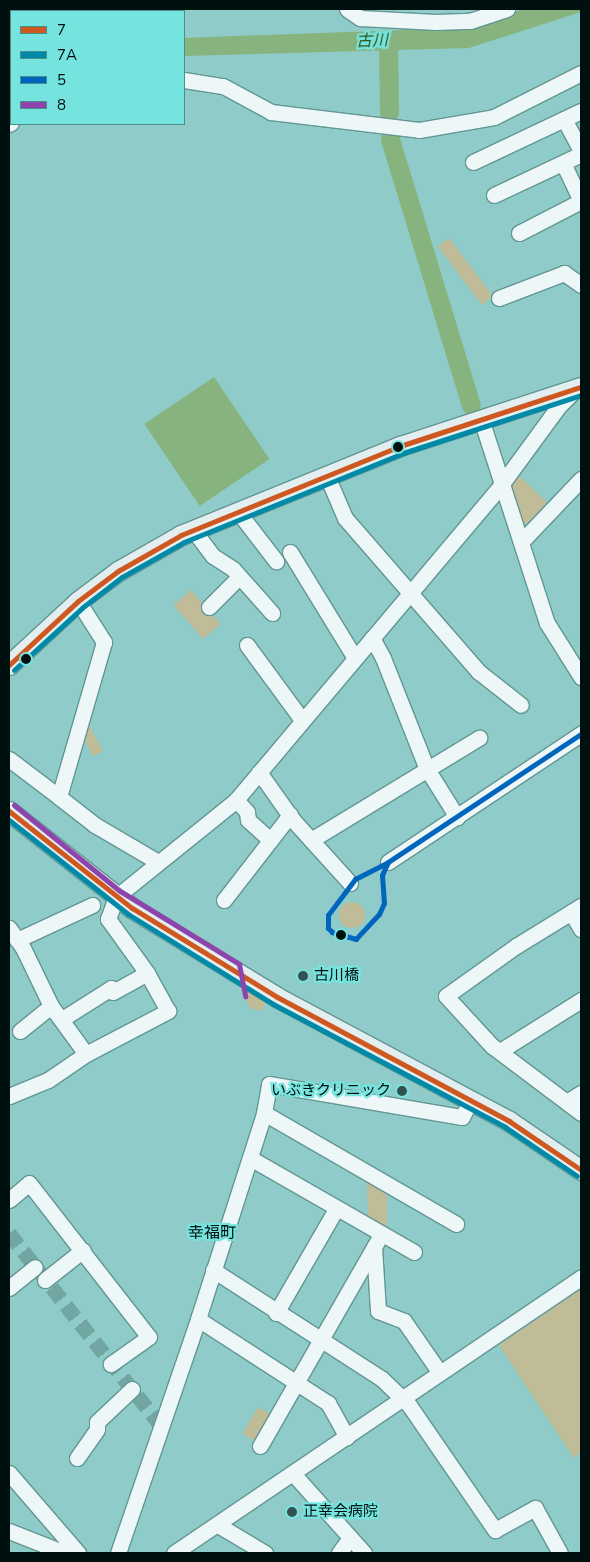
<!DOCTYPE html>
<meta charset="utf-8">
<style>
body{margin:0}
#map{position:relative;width:590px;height:1562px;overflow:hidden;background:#8fcbc8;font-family:"Nunito Sans","Noto Sans JP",sans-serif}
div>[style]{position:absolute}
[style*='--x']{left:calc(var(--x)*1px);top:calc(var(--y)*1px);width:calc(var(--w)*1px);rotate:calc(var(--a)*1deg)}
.green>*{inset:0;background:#bfbc97;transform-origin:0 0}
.round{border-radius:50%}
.water>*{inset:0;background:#87b47e;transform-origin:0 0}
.river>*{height:19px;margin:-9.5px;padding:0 9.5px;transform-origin:9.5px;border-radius:9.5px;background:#87b47e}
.minor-tunnel>*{height:15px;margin-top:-7.5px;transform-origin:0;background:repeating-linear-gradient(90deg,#72a6a3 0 15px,transparent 0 23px)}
.roads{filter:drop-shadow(1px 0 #619693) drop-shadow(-1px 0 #619693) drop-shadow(0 1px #619693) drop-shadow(0 -1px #619693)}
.minor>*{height:15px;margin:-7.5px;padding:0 7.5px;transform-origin:7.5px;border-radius:7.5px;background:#eef7f7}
.major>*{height:19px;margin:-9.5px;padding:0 9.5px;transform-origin:9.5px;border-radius:9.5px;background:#e3eef0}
.bus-1>*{height:5px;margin:-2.5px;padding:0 2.5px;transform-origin:2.5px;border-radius:2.5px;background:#ce581f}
.bus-2>*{height:5px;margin:-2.5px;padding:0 2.5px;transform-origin:2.5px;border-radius:2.5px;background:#008aa8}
.bus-3>*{height:5px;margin:-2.5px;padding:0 2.5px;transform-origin:2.5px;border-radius:2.5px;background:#0065bd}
.bus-4>*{height:5px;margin:-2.5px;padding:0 2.5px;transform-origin:2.5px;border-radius:2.5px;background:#8e44ad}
.dots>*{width:14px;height:14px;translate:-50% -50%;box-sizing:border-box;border:2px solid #76e4de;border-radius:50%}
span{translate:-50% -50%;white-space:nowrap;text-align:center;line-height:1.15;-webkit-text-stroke:4.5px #76e4de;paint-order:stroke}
.poi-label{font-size:15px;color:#00100f}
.left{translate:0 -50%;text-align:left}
.right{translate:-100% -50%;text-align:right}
.water-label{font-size:16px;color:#364f1a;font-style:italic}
.neighbourhood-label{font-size:16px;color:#00100f}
.frame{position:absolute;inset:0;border:10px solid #00100f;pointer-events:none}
.legend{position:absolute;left:10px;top:10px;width:175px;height:115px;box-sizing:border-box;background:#76e4de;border:1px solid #478f8b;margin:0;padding:6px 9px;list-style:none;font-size:15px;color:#00100f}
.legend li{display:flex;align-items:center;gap:10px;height:25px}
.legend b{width:25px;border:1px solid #478f8b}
</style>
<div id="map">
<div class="green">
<i style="left:449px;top:238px;width:73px;height:14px;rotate:53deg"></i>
<i style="clip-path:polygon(515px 472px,547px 502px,527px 524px,521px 519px,510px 481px)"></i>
<i style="left:191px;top:590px;width:45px;height:23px;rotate:49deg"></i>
<i style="clip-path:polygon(85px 718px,103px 751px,93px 756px,80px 733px)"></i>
<i class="round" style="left:339px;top:902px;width:26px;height:26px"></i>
<i style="clip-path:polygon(241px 986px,266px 1000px,262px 1011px,250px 1008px)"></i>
<i style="clip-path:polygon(367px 1178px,387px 1186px,387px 1234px,368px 1222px)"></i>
<i style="clip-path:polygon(581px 1289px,581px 1452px,574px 1458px,499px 1345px)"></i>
<i style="left:258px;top:1407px;width:16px;height:31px;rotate:30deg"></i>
</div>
<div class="water">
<i style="clip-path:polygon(523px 9px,581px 9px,581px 12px,469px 48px,184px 56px,184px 38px,456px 28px,479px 25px)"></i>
<i style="left:214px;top:377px;width:99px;height:84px;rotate:56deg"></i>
</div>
<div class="river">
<i style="--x:388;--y:40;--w:73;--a:89.2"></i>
<i style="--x:390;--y:139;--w:278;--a:73.1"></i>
</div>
<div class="minor-tunnel">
<i style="--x:9;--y:1233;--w:248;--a:51.7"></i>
</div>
<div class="roads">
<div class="minor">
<i style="--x:347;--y:9;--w:16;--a:35"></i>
<i style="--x:360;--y:18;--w:76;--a:3"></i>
<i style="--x:436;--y:22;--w:34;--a:-2"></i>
<i style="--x:470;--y:21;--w:39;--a:-18"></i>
<i style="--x:121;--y:11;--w:9;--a:-13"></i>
<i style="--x:9;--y:22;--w:4;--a:63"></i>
<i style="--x:184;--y:80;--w:39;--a:9"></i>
<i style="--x:223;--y:86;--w:55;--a:28.4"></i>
<i style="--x:271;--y:112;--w:149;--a:6.9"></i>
<i style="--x:419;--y:130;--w:76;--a:-9.8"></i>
<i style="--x:494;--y:117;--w:97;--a:-26.8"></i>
<i style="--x:564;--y:119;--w:36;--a:62"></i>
<i style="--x:9;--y:124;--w:2;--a:-27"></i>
<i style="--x:473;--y:162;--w:119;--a:-25.3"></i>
<i style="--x:494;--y:195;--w:96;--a:-25.2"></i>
<i style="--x:519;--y:233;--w:70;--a:-27.3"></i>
<i style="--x:581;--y:201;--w:42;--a:-115.3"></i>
<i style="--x:499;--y:298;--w:70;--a:-21"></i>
<i style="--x:564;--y:273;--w:21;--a:35"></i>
<i style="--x:481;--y:419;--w:214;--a:72.1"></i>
<i style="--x:547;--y:623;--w:64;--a:57.8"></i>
<i style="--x:327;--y:476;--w:46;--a:66.8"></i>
<i style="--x:345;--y:518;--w:204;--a:49"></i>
<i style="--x:479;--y:672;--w:53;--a:38.2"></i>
<i style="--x:239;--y:513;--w:61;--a:52.4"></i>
<i style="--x:194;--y:531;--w:31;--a:53"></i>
<i style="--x:213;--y:556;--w:24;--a:33"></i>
<i style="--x:233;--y:569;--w:59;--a:48.4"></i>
<i style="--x:521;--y:542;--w:87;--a:-46.4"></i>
<i style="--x:290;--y:552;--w:124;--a:58.5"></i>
<i style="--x:78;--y:601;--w:49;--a:57.6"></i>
<i style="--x:104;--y:642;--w:161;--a:106.2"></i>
<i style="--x:59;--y:797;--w:46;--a:37.9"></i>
<i style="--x:95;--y:825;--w:73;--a:30.4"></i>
<i style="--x:209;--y:607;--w:42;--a:-45"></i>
<i style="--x:372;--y:638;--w:23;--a:61"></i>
<i style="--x:383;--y:658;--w:119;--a:68.4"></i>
<i style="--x:427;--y:769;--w:57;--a:58"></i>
<i style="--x:247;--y:645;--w:93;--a:53.7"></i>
<i style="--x:9;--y:759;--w:63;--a:37.2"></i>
<i style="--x:259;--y:772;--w:59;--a:54.7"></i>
<i style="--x:293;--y:820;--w:85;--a:47.9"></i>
<i style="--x:236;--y:800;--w:16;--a:47"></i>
<i style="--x:247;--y:812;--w:8;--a:83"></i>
<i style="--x:248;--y:820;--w:30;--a:42"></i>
<i style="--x:311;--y:840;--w:197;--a:-31.3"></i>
<i style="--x:388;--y:862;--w:232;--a:-33.6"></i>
<i style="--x:224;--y:900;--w:108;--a:-52.2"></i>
<i style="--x:581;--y:906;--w:76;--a:148.4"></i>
<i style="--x:516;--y:946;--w:86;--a:144.5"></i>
<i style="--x:446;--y:996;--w:68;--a:47.4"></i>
<i style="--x:492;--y:1046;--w:111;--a:37"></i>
<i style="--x:571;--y:912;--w:20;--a:60"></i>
<i style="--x:9;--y:928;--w:24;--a:55"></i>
<i style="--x:23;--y:948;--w:64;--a:64.2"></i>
<i style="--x:51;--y:1006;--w:59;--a:53.9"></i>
<i style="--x:17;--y:940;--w:83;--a:-25"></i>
<i style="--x:62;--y:1019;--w:58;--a:-32.3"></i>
<i style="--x:111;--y:988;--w:4;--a:63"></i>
<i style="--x:113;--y:992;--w:39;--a:-29"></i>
<i style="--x:20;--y:1031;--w:40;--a:-39"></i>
<i style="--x:500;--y:1051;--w:96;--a:-32.2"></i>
<i style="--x:9;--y:1096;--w:42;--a:-22.3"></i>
<i style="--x:48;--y:1080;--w:46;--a:-34.4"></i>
<i style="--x:86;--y:1054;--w:93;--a:-27.7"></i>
<i style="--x:168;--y:1011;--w:43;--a:-118.9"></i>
<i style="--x:147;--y:973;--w:67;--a:-125.8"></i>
<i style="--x:108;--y:919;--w:23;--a:-70"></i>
<i style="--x:116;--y:897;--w:154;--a:-38.9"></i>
<i style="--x:236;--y:800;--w:412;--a:-49.9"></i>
<i style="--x:501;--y:485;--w:97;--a:-53.8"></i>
<i style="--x:558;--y:407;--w:24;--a:-45"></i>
<i style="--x:568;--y:1101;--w:15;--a:-32"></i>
<i style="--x:264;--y:1113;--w:222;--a:30"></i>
<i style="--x:250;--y:1158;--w:189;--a:29.8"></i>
<i style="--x:9;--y:1200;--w:26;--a:-40"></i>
<i style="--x:29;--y:1183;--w:195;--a:52.1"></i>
<i style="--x:149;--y:1337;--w:47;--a:144.6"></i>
<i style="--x:374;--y:1247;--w:64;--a:86.4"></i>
<i style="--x:378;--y:1311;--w:28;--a:21"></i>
<i style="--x:404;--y:1321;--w:63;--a:55.3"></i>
<i style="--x:213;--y:1270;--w:201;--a:32.8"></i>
<i style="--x:382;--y:1379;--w:37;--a:44"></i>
<i style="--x:409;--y:1405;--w:152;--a:55.5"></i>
<i style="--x:495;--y:1530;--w:46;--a:-28.8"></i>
<i style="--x:535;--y:1508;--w:51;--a:60.9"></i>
<i style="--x:45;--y:1280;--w:48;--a:-38.3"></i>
<i style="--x:9;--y:1288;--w:33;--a:-39"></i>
<i style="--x:276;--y:1313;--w:120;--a:-60"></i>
<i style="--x:198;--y:1319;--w:155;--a:32.9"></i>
<i style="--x:328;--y:1403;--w:39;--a:61"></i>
<i style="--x:260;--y:1446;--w:243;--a:-60.2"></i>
<i style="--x:77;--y:1458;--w:35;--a:-55"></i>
<i style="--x:97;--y:1429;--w:7;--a:-90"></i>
<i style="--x:97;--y:1422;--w:48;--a:-43.3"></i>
<i style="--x:9;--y:1473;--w:106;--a:49.2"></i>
<i style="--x:297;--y:1478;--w:101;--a:48.2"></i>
<i style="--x:218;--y:1525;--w:55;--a:30.8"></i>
<i style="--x:9;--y:1531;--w:60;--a:21.4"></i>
<i style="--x:118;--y:1553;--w:250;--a:-71.1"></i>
<i style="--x:199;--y:1316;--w:213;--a:-72.2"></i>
<i style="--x:264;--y:1113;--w:29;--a:-80"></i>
<i style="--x:269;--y:1084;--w:196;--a:9.7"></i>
<i style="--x:462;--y:1117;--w:19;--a:-62"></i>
<i style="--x:174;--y:1553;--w:492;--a:-34.1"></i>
<i style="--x:339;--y:1553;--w:19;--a:-54"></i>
</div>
<div class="major">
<i style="--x:9;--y:665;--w:94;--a:-42.8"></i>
<i style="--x:78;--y:601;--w:50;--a:-36.9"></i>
<i style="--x:118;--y:571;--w:73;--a:-29.7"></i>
<i style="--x:181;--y:535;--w:236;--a:-22.1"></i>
<i style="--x:400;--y:446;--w:190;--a:-18.1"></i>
<i style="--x:9;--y:811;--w:157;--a:38.3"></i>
<i style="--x:132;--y:908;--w:170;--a:31.5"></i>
<i style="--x:277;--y:997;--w:263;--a:28.1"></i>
<i style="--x:509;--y:1121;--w:87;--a:34.2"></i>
</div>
</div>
<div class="bus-1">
<i style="--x:9;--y:665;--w:94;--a:-42.8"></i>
<i style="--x:78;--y:601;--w:50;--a:-36.9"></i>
<i style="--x:118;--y:571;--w:73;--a:-29.7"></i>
<i style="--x:181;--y:535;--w:236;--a:-22.1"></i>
<i style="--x:400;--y:446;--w:190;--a:-18.1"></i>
<i style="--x:9;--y:811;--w:157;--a:38.3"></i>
<i style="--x:132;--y:908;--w:170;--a:31.5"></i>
<i style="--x:277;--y:997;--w:263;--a:28.1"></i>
<i style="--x:509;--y:1121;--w:87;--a:34.2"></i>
</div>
<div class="bus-2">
<i style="--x:14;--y:670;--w:93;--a:-42.4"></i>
<i style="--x:83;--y:607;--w:49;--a:-37.6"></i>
<i style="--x:122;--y:577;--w:71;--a:-29.4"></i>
<i style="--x:184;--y:542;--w:236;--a:-22.1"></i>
<i style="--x:403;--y:453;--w:187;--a:-18"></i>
<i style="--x:9;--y:820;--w:152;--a:38.3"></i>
<i style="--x:128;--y:914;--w:171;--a:31.8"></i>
<i style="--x:273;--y:1004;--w:263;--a:27.9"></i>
<i style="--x:505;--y:1127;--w:87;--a:34.2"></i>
</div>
<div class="bus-3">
<i style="--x:388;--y:862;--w:14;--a:115"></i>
<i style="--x:382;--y:875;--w:28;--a:86"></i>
<i style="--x:384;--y:903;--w:12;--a:114"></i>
<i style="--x:379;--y:914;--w:34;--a:133"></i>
<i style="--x:356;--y:939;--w:25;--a:-164"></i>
<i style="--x:332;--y:932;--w:6;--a:-135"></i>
<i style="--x:328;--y:928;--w:13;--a:-90"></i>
<i style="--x:328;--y:915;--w:45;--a:-53.1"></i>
<i style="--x:355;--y:879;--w:37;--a:-27"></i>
<i style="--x:388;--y:862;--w:232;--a:-33.6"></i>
</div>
<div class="bus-4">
<i style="--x:14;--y:805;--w:136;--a:39.1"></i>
<i style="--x:120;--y:891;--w:140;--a:31.5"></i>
<i style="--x:239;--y:964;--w:33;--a:79"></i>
</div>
<div class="dots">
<i style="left:398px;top:447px;background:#00100f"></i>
<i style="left:26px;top:659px;background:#00100f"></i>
<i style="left:341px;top:935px;background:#00100f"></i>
<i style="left:303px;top:976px;background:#325150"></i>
<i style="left:402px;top:1091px;background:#325150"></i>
<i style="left:292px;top:1512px;background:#325150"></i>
</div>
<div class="poi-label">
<span class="left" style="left:314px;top:976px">古川橋</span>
<span class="right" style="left:391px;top:1091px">いぶきクリニック</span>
<span class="left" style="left:303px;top:1512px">正幸会病院</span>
</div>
<div class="water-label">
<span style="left:372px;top:41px;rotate:-2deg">古川</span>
</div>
<div class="neighbourhood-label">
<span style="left:212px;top:1233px">幸福町</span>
</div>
<div class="frame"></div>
<ul class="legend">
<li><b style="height:6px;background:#ce581f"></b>7</li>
<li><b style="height:6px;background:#008aa8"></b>7A</li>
<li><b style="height:6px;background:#0065bd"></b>5</li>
<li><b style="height:6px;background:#8e44ad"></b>8</li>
</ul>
</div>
